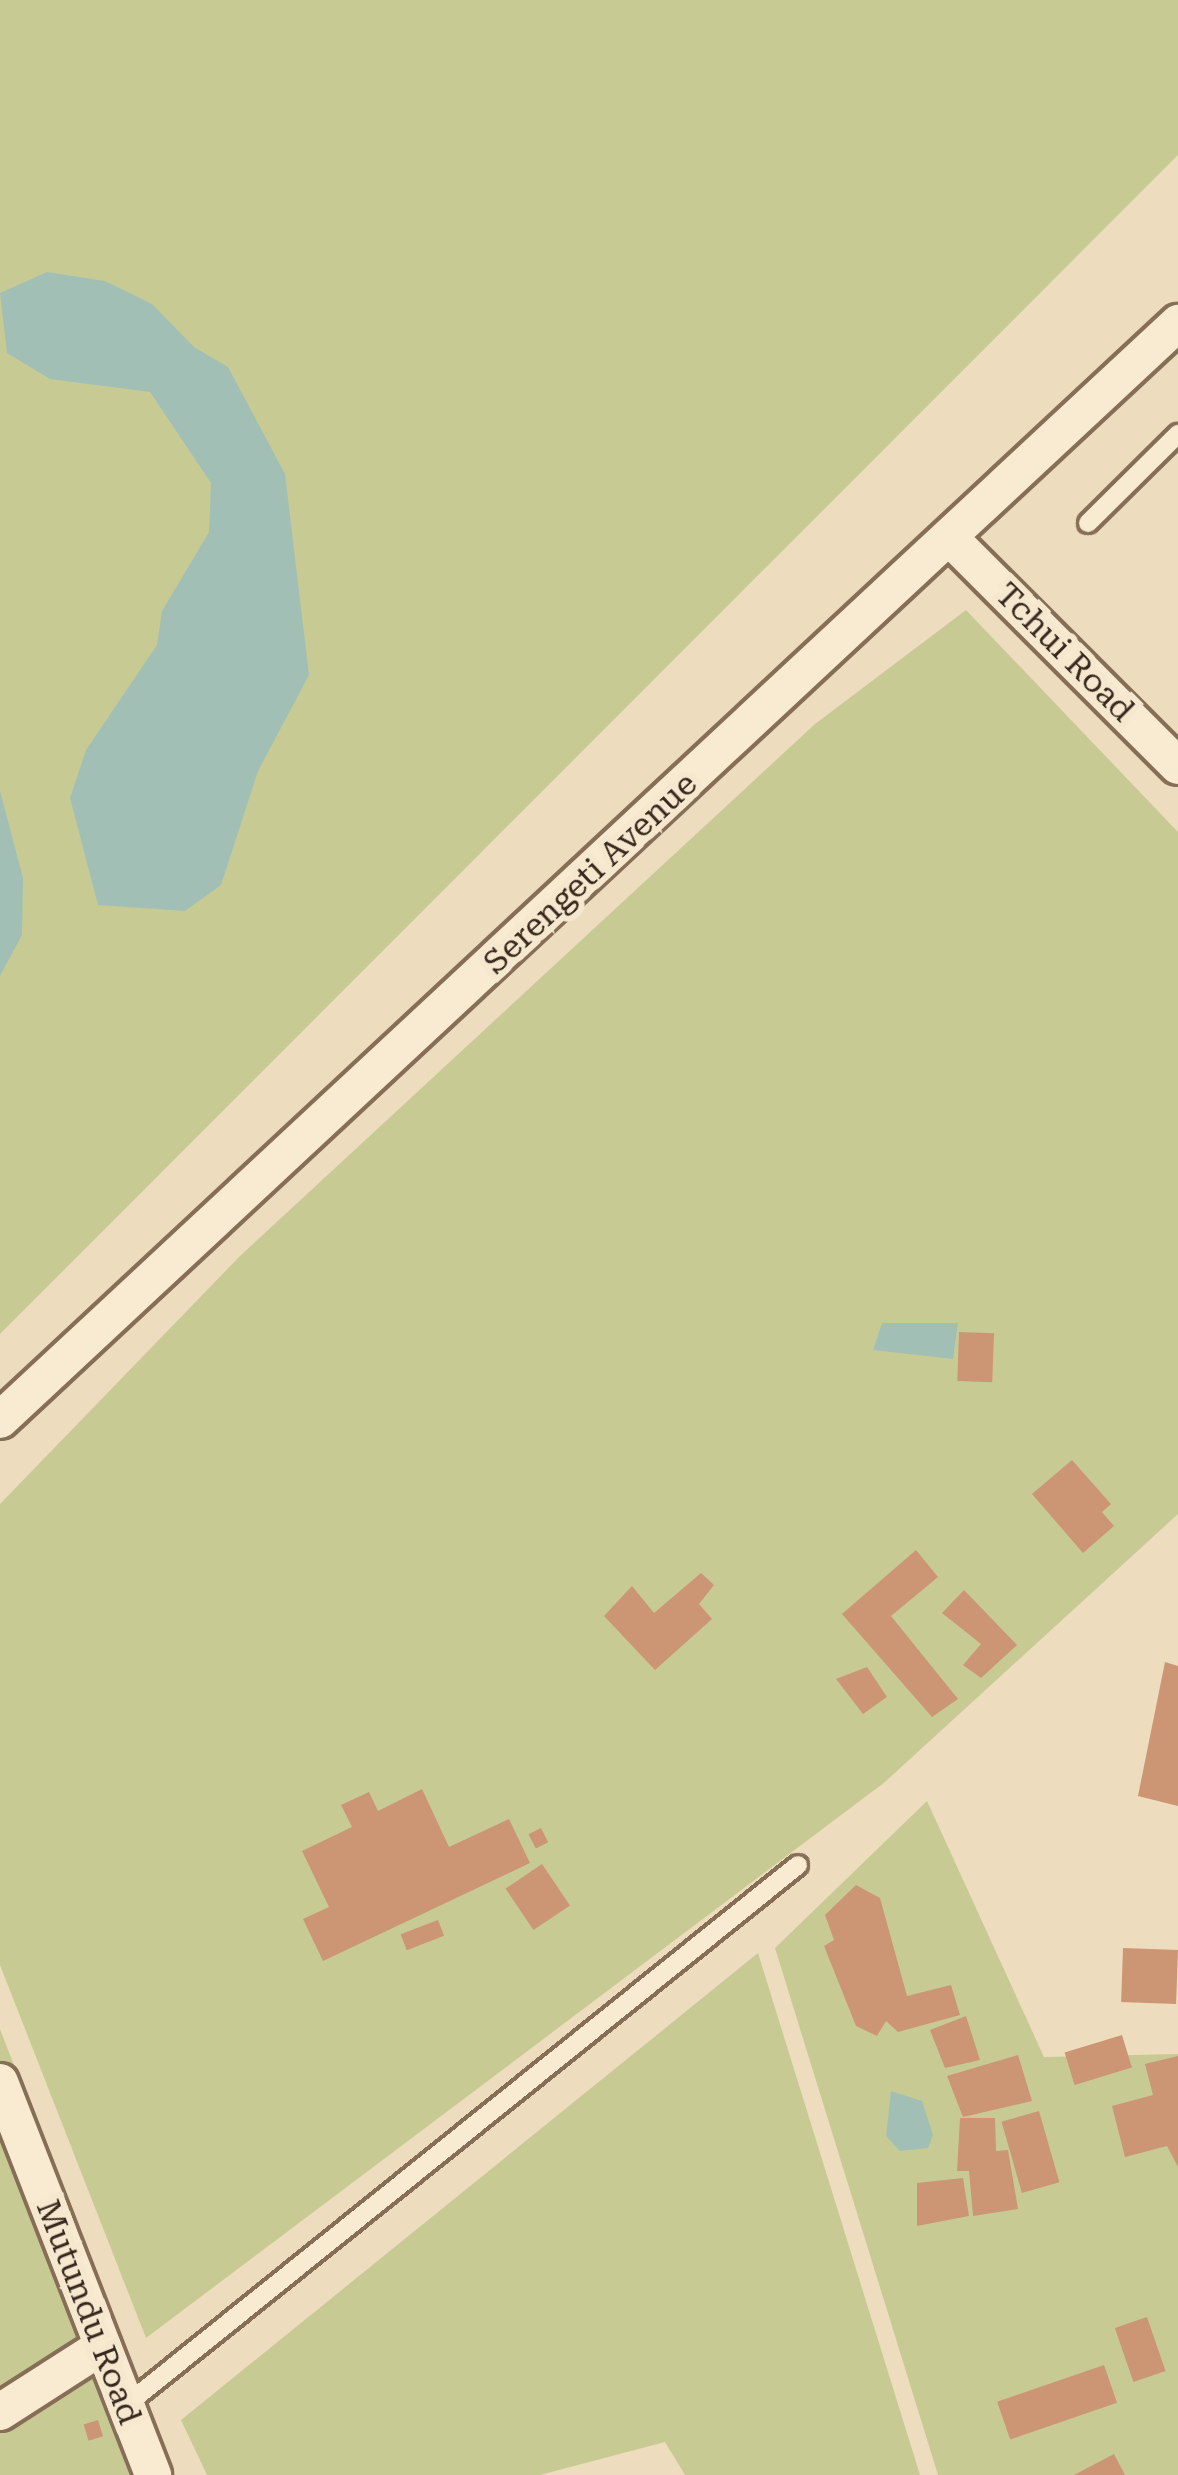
<!DOCTYPE html>
<style>
body{margin:0}
#map{position:relative;width:1178px;height:2475px;overflow:hidden;background:#edddbe;font-family:"Roboto Serif",serif}
div>[style]{position:absolute}
[style*='--x']{left:calc(var(--x)*1px);top:calc(var(--y)*1px);width:calc(var(--w)*1px);rotate:calc(var(--a)*1deg)}
.green>*{inset:0;background:#c7cb93}
.water>*{inset:0;background:#a2bfb5}
.building>*{inset:0;background:#cc9574;transform-origin:0 0}
.roads{filter:drop-shadow(3px 0 #866e57) drop-shadow(-3px 0 #866e57) drop-shadow(0 3px #866e57) drop-shadow(0 -3px #866e57)}
.lane>*{height:18px;margin:-9px;padding:0 9px;transform-origin:9px;border-radius:9px;background:#f8ebd1}
.street>*{height:36px;margin:-18px;padding:0 18px;transform-origin:18px;border-radius:18px;background:#f8ebd1}
span{translate:-50% -50%;white-space:nowrap;text-align:center;line-height:1.15;-webkit-text-stroke:12px #f5e8ce;paint-order:stroke}
.street-label{font-size:33px;color:#35271c}
</style>
<div id="map">
<div class="green">
<i style="clip-path:polygon(0 0,1178px 0,1178px 155px,0 1334px)"></i>
<i style="clip-path:polygon(966px 610px,1178px 832px,1178px 1514px,885px 1782px,146px 2338px,0 1965px,0 1504px,239px 1257px,815px 724px)"></i>
<i style="clip-path:polygon(927px 1801px,1044px 2057px,1178px 2054px,1178px 2475px,938px 2475px,775px 1948px)"></i>
<i style="clip-path:polygon(758px 1953px,920px 2475px,685px 2475px,665px 2442px,540px 2475px,207px 2475px,181px 2420px)"></i>
<i style="clip-path:polygon(0 2029px,172px 2475px,0 2475px)"></i>
</div>
<div class="water">
<i style="clip-path:polygon(47px 272px,105px 281px,152px 304px,194px 347px,228px 367px,285px 474px,309px 675px,258px 771px,221px 885px,185px 911px,98px 905px,70px 798px,86px 750px,157px 645px,162px 611px,209px 532px,211px 483px,150px 392px,50px 379px,7px 353px,0 293px)"></i>
<i style="clip-path:polygon(0 791px,23px 878px,22px 935px,0 976px)"></i>
<i style="clip-path:polygon(882px 1323px,958px 1323px,953px 1359px,873px 1350px)"></i>
<i style="clip-path:polygon(891px 2091px,922px 2101px,933px 2135px,928px 2148px,900px 2151px,886px 2136px)"></i>
</div>
<div class="building">
<i style="left:959px;top:1332px;width:35px;height:49px;rotate:2deg"></i>
<i style="clip-path:polygon(1072px 1460px,1111px 1504px,1102px 1512px,1114px 1526px,1083px 1553px,1032px 1494px)"></i>
<i style="clip-path:polygon(916px 1550px,938px 1577px,891px 1616px,958px 1699px,932px 1717px,842px 1614px)"></i>
<i style="clip-path:polygon(701px 1573px,714px 1585px,699px 1604px,712px 1619px,655px 1670px,604px 1616px,632px 1586px,654px 1613px)"></i>
<i style="clip-path:polygon(964px 1590px,1017px 1645px,981px 1678px,963px 1665px,981px 1644px,942px 1613px)"></i>
<i style="clip-path:polygon(1165px 1662px,1178px 1666px,1178px 1806px,1138px 1796px)"></i>
<i style="clip-path:polygon(867px 1667px,887px 1697px,863px 1714px,836px 1679px)"></i>
<i style="clip-path:polygon(422px 1789px,449px 1847px,509px 1819px,530px 1863px,323px 1961px,303px 1919px,329px 1907px,302px 1851px,352px 1827px,341px 1805px,369px 1792px,378px 1811px)"></i>
<i style="left:541px;top:1828px;width:16px;height:14px;rotate:63deg"></i>
<i style="left:542px;top:1864px;width:50px;height:44px;rotate:56deg"></i>
<i style="clip-path:polygon(856px 1885px,880px 1898px,907px 1996px,951px 1985px,960px 2015px,898px 2032px,886px 2021px,877px 2036px,856px 2026px,824px 1946px,834px 1940px,825px 1915px)"></i>
<i style="left:438px;top:1920px;width:17px;height:40px;rotate:69deg"></i>
<i style="left:1123px;top:1948px;width:55px;height:54px;rotate:2deg"></i>
<i style="clip-path:polygon(966px 2016px,980px 2060px,945px 2068px,930px 2030px)"></i>
<i style="left:1122px;top:2035px;width:34px;height:60px;rotate:73deg"></i>
<i style="clip-path:polygon(1018px 2055px,1032px 2101px,963px 2117px,947px 2076px)"></i>
<i style="clip-path:polygon(1178px 2056px,1178px 2167px,1167px 2146px,1125px 2157px,1112px 2106px,1153px 2095px,1145px 2064px)"></i>
<i style="left:1039px;top:2111px;width:74px;height:39px;rotate:74deg"></i>
<i style="clip-path:polygon(960px 2118px,995px 2118px,996px 2151px,1008px 2150px,1018px 2209px,973px 2216px,969px 2171px,957px 2171px)"></i>
<i style="clip-path:polygon(963px 2178px,969px 2216px,917px 2226px,917px 2183px)"></i>
<i style="left:1147px;top:2317px;width:57px;height:34px;rotate:71deg"></i>
<i style="left:1104px;top:2365px;width:40px;height:113px;rotate:71deg"></i>
<i style="left:98px;top:2420px;width:17px;height:15px;rotate:73deg"></i>
<i style="clip-path:polygon(1114px 2454px,1125px 2475px,1074px 2475px)"></i>
</div>
<div class="roads">
<div class="lane">
<i style="--x:1088;--y:523;--w:127;--a:-44.7"></i>
<i style="--x:126;--y:2405;--w:862;--a:-38.78"></i>
</div>
<div class="street">
<i style="--x:951;--y:539;--w:321;--a:45"></i>
<i style="--x:0;--y:1420;--w:1610;--a:-42.96"></i>
<i style="--x:0;--y:2082;--w:422;--a:68.7"></i>
<i style="--x:0;--y:2412;--w:122;--a:-32.7"></i>
</div>
</div>
<div class="street-label">
<span style="left:1065px;top:652px;rotate:45deg">Tchui Road</span>
<span style="left:590px;top:873px;rotate:-43deg">Serengeti Avenue</span>
<span style="left:89px;top:2312px;rotate:69deg">Mutundu Road</span>
</div>
</div>
